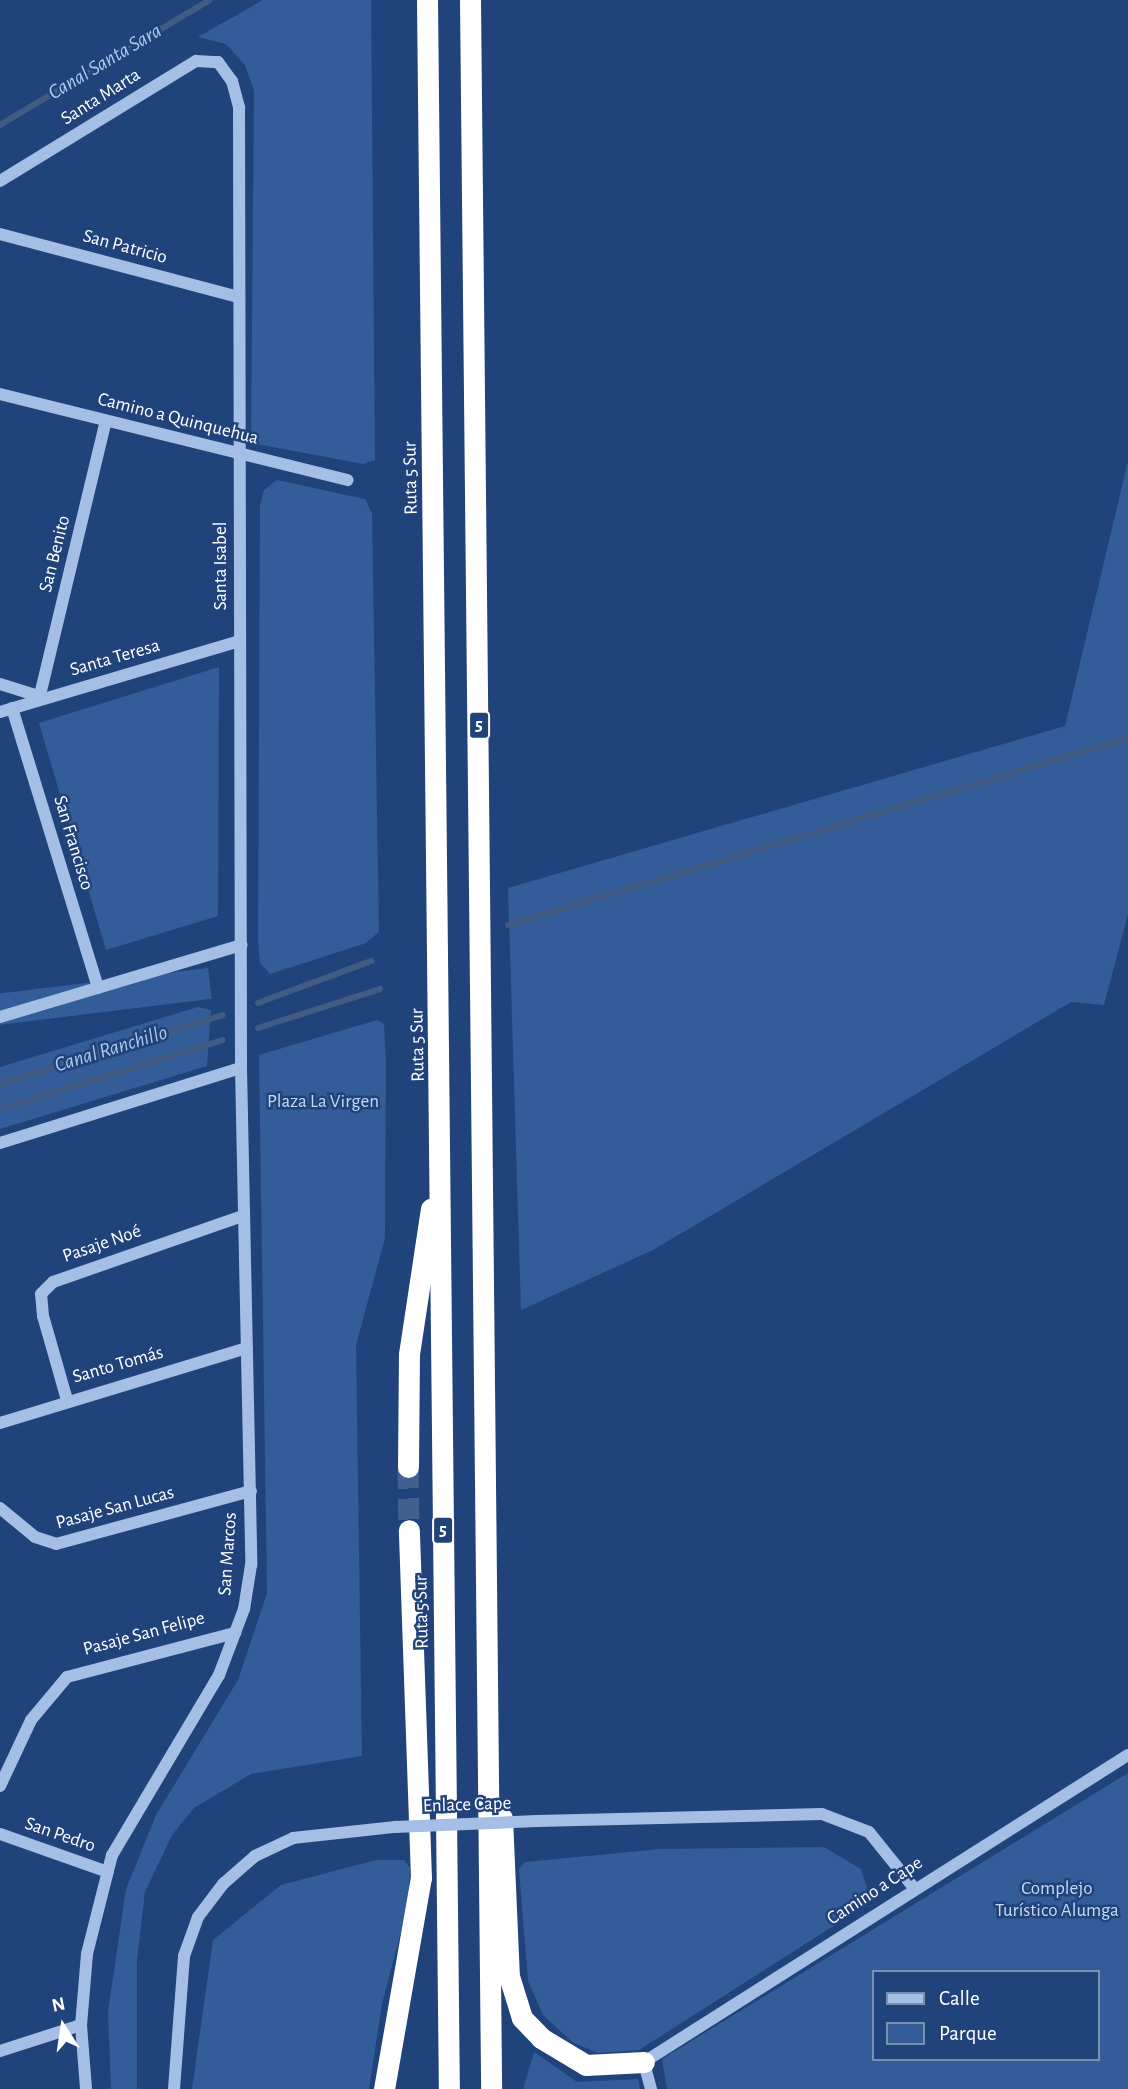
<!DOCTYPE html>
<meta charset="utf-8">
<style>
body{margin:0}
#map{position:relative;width:1128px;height:2089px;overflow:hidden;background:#21437b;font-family:"Alegreya Sans",sans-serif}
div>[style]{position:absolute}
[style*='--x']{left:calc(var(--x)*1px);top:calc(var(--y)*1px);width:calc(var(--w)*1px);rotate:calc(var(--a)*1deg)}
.green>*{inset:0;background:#345c99;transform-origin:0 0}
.stream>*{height:6px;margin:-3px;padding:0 3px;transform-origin:3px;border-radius:3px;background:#415b84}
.highway-tunnel>*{height:21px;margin-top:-10.5px;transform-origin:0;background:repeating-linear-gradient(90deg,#425f8f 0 21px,transparent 0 31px)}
.minor>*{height:12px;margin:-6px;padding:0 6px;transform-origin:6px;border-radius:6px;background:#a4bee6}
.highway>*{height:21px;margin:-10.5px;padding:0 10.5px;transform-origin:10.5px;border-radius:10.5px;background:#fff}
.minor-bridge>*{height:12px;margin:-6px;padding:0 6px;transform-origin:6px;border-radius:6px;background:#a4bee6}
span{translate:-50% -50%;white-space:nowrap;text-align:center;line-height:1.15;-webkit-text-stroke:5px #21437b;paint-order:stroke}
.shield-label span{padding:2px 5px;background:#21437b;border:2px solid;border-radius:5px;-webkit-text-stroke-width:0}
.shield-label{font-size:18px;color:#fff;font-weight:700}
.street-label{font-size:19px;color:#fff}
.park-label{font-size:19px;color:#c7d9f5}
.water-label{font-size:21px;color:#afc8ee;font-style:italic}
.legend{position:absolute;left:872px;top:1970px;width:228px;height:91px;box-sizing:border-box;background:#21437b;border:2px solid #7a8eb0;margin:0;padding:9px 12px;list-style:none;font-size:21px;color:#fff}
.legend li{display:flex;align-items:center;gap:14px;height:35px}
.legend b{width:35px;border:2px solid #7a8eb0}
.north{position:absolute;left:28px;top:1991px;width:70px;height:70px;-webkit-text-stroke:5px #21437b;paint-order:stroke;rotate:348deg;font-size:19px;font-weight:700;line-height:28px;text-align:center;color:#fff}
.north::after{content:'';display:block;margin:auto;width:24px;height:32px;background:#fff;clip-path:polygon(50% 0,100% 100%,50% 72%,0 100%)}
</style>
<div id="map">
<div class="green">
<i style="clip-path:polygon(263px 0,371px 0,375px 460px,363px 464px,251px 443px,254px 91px,245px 65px,226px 44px,198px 37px)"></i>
<i style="clip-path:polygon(1128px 461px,1128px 914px,1104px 1005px,1071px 1002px,653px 1250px,521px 1310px,508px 888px,1065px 726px)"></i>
<i style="clip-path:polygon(277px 480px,365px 499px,372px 513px,379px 932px,366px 943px,270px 974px,260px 963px,258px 942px,260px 505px,264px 490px)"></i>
<i style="clip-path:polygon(219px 667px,218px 916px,106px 950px,39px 723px)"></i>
<i style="left:208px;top:968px;width:31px;height:217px;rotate:83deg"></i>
<i style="clip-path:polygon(198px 1007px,211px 1010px,207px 1066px,0 1129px,0 1067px)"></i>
<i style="clip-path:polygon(377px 1020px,384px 1024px,386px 1061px,385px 1238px,356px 1345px,362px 1756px,251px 1774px,194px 1808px,172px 1835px,145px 1892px,137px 1960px,137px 2089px,111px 2089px,108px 2012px,126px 1889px,156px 1815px,238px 1680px,267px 1593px,259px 1055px)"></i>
<i style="clip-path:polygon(evenodd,1128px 1773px,1128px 2089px,667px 2089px,662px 2059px,1128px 1773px,874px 1972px,1098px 1972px,1098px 2059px,874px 2059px,874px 1972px)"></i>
<i style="clip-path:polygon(824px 1847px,861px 1869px,867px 1888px,860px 1909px,639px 2050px,598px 2053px,572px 2042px,543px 2015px,528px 1981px,519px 1869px,525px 1862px,661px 1849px)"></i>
<i style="clip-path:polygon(376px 1860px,404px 1860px,410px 1868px,408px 1905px,382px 2004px,369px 2089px,192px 2089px,213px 1940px,281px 1885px)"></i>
<i style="clip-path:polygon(534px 2052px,577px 2082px,638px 2079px,640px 2089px,523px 2089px)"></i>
</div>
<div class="stream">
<i style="--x:0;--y:125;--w:244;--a:-30.8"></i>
<i style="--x:508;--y:925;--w:648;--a:-16.78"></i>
<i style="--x:258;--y:1003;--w:121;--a:-20.4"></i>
<i style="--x:258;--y:1028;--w:128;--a:-17.7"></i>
<i style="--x:0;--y:1084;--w:233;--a:-17.2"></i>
<i style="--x:0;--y:1109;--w:233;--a:-17.2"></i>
</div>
<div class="highway-tunnel">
<i style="--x:408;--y:1467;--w:63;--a:89.1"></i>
</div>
<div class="minor">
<i style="--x:0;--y:181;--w:230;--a:-31.5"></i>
<i style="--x:196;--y:61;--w:22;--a:3"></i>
<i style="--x:218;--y:62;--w:24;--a:54"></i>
<i style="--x:232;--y:81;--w:28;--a:75"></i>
<i style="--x:239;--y:108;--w:960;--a:89.88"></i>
<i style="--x:241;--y:1068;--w:497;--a:88.8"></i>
<i style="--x:251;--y:1565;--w:45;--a:99"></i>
<i style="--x:244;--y:1609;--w:71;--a:110.7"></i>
<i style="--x:219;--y:1675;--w:209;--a:120.7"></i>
<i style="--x:112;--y:1855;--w:102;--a:104.2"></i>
<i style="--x:87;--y:1954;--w:71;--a:94.8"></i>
<i style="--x:81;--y:2025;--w:64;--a:85.5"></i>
<i style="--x:0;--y:234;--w:247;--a:14.8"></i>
<i style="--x:0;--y:394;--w:358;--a:13.9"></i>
<i style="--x:0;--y:684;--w:47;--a:17.3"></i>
<i style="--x:40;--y:695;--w:282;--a:-76.5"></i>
<i style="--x:12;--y:708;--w:293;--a:72.9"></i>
<i style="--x:0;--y:712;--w:250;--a:-16.5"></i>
<i style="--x:0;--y:1017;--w:252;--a:-16.6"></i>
<i style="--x:0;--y:1143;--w:252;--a:-17.3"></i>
<i style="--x:67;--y:1400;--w:87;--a:-105.9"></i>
<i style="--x:43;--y:1316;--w:22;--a:-95"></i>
<i style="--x:41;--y:1294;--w:17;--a:-45"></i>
<i style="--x:53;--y:1282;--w:201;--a:-19.2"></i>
<i style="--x:0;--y:1423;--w:258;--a:-16.9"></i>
<i style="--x:0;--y:1508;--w:45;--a:39.6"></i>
<i style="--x:35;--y:1537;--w:22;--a:18"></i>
<i style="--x:56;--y:1544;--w:202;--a:-15.2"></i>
<i style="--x:0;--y:1786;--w:73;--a:-64.8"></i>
<i style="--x:31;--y:1720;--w:56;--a:-50.1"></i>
<i style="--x:67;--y:1677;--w:174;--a:-14.7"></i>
<i style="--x:537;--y:1821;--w:285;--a:-1.4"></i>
<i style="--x:822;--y:1814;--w:50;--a:21"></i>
<i style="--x:869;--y:1832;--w:72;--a:51.2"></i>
<i style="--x:0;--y:1834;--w:114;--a:19.4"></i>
<i style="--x:0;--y:2051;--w:85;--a:-17.8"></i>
<i style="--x:174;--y:2089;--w:133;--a:-85.7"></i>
<i style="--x:184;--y:1956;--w:41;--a:-70.3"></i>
<i style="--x:198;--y:1917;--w:41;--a:-52.9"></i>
<i style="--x:223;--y:1884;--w:43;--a:-41.2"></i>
<i style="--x:255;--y:1856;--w:42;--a:-25.3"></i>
<i style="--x:293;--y:1838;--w:103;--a:-6.2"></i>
<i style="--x:651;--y:2089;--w:28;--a:-105"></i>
<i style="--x:644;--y:2062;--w:573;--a:-32.39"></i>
</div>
<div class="highway">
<i style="--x:427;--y:0;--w:2089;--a:89.4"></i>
<i style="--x:470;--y:0;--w:2089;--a:89.42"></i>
<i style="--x:408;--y:1467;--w:113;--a:-89.5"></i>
<i style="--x:409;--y:1354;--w:147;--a:-81.4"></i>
<i style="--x:502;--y:1818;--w:158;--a:87.5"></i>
<i style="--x:509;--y:1976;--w:44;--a:72.8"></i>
<i style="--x:522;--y:2018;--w:28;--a:46"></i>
<i style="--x:541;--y:2038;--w:52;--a:31"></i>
<i style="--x:586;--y:2065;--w:58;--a:-3"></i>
<i style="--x:384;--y:2089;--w:214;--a:-80.1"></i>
<i style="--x:421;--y:1878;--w:348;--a:-92"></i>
</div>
<div class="minor-bridge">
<i style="--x:395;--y:1827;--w:142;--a:-2.4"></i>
</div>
<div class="shield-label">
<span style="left:479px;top:725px">5</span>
<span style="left:443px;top:1530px">5</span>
</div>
<div class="street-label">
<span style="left:101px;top:97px;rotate:-32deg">Santa Marta</span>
<span style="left:125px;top:247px;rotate:15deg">San Patricio</span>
<span style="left:178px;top:419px;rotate:14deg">Camino a Quinquehua</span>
<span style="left:411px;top:478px;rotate:-91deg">Ruta 5 Sur</span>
<span style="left:55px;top:554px;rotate:-76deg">San Benito</span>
<span style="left:221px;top:566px;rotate:-90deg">Santa Isabel</span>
<span style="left:115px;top:658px;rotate:-16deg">Santa Teresa</span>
<span style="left:73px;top:843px;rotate:73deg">San Francisco</span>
<span style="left:418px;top:1045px;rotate:-91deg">Ruta 5 Sur</span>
<span style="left:102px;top:1244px;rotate:-19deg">Pasaje Noé</span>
<span style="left:118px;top:1365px;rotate:-16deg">Santo Tomás</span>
<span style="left:115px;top:1508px;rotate:-15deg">Pasaje San Lucas</span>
<span style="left:228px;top:1554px;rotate:-86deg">San Marcos</span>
<span style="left:422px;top:1612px;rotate:-91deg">Ruta 5 Sur</span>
<span style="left:144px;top:1634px;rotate:-15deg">Pasaje San Felipe</span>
<span style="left:467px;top:1805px;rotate:-2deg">Enlace Cape</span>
<span style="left:60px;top:1835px;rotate:19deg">San Pedro</span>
<span style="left:875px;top:1891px;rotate:-33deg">Camino a Cape</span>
</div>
<div class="park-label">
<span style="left:323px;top:1102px">Plaza La Virgen</span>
<span style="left:1057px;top:1900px">Complejo<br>Turístico Alumga</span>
</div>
<div class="water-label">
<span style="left:105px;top:62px;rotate:-31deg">Canal Santa Sara</span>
<span style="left:111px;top:1049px;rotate:-17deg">Canal Ranchillo</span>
</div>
<ul class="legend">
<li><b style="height:9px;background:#a4bee6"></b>Calle</li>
<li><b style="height:19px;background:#345c99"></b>Parque</li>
</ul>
<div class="north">N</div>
</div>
